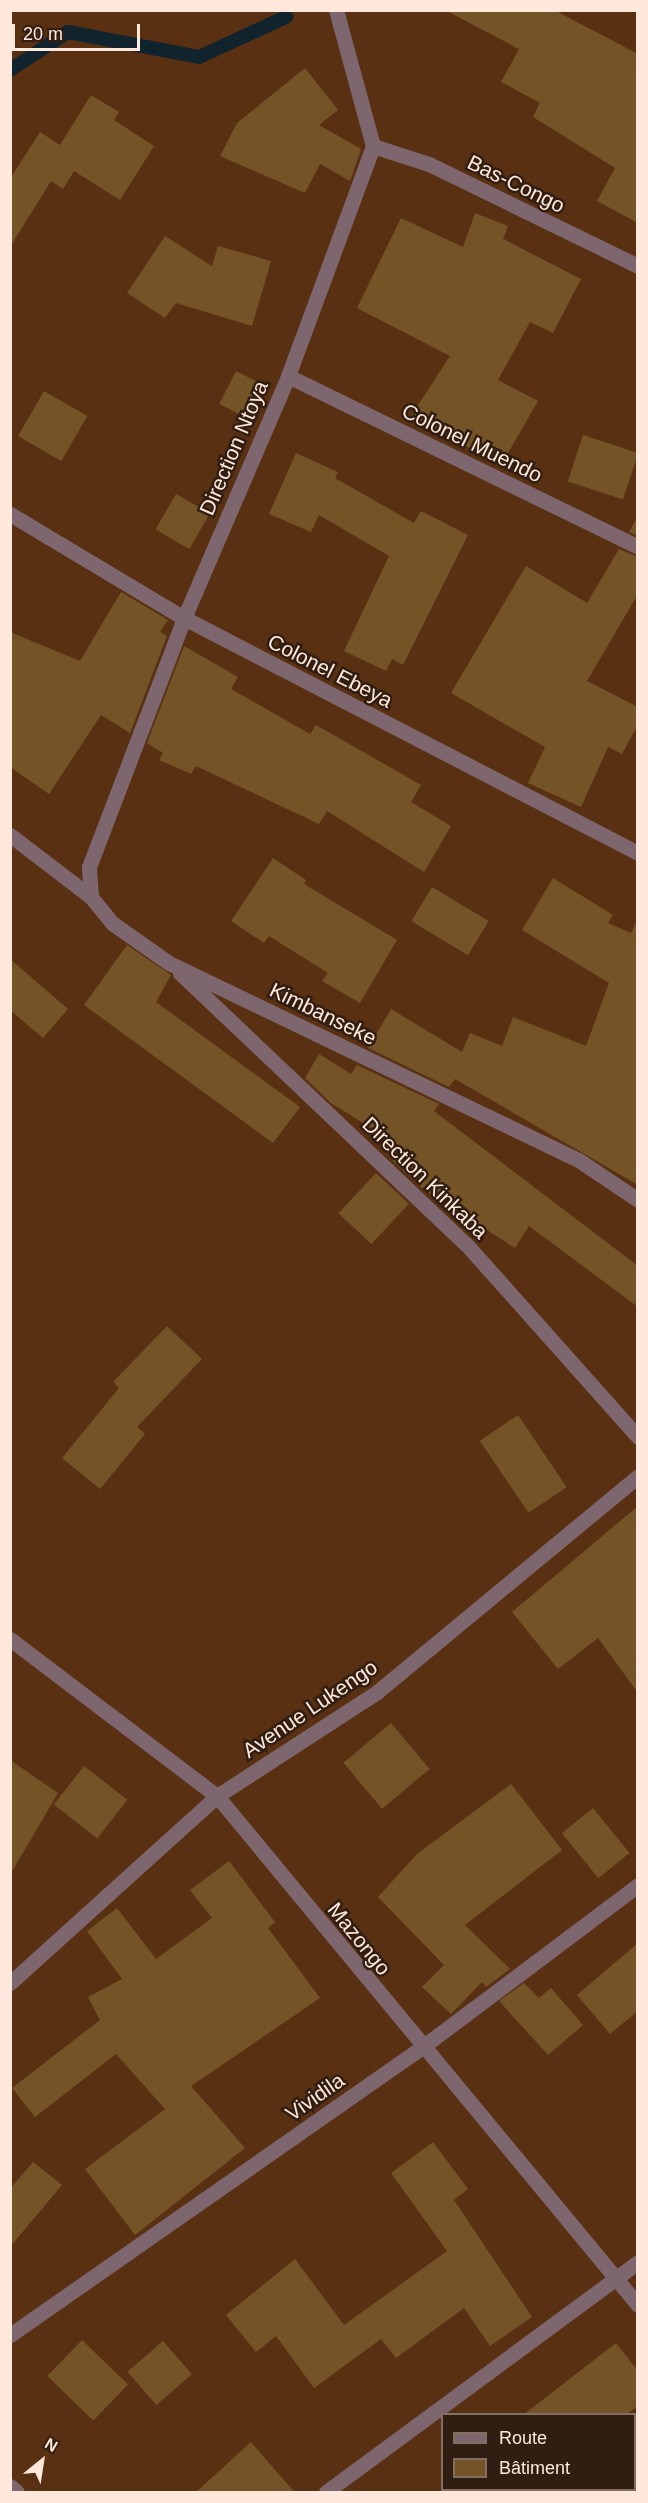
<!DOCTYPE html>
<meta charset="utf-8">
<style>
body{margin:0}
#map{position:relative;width:648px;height:2503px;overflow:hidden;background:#5a3012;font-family:Helvetica,sans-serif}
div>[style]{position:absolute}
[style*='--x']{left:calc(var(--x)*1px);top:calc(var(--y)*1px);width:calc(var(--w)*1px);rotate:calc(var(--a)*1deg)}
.stream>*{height:14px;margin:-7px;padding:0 7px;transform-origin:7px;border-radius:7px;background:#11242e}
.building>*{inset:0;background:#745427;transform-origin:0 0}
.minor>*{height:15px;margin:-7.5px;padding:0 7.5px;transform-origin:7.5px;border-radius:7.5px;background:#7e666f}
span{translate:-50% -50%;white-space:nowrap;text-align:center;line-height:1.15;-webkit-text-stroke:5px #311e12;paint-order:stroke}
.street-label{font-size:21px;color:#fee8db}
.frame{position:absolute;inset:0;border:12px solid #fee8db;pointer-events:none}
.legend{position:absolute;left:441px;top:2413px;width:195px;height:78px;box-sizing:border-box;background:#311e12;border:2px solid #836f62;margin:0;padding:8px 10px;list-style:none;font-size:18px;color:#fee8db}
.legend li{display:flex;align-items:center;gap:12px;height:30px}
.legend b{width:30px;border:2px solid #836f62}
.north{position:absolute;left:12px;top:2431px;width:60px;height:60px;-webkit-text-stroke:4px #311e12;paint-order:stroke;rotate:30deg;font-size:16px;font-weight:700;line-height:24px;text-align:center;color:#fee8db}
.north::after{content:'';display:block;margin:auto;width:21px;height:27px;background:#fee8db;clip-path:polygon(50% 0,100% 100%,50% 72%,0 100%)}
.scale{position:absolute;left:12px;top:24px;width:128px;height:27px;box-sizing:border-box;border:3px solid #fee8db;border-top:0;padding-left:8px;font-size:18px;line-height:21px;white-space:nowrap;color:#fee8db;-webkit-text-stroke:4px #311e12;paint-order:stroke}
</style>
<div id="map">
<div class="stream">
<i style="--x:10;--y:70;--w:69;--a:-33.2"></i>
<i style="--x:68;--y:32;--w:133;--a:10.8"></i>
<i style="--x:199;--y:57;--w:96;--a:-24.7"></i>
</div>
<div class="building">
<i style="clip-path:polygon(445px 10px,554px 10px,638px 54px,638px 223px,597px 201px,615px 168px,533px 117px,540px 103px,501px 82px,519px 49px)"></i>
<i style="clip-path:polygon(305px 68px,338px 110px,319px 125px,361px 149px,350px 181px,320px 164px,305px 193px,220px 156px,237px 123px)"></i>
<i style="clip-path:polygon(91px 95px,119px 112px,114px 120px,154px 146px,120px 200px,74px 171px,63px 189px,51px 181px,10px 247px,10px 179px,40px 132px,60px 145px)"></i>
<i style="clip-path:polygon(475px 213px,508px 226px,503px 239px,581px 279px,553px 333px,530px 322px,498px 380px,538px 401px,501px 465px,411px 416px,450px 356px,357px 308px,401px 218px,463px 247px)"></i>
<i style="clip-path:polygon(165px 236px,212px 266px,218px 246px,271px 261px,252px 326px,176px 303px,165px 318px,127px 293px)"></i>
<i style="left:236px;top:371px;width:35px;height:37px;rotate:27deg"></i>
<i style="left:44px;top:391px;width:50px;height:52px;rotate:30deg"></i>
<i style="left:583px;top:435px;width:58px;height:49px;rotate:18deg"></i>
<i style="clip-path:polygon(296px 453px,338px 472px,335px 478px,414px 523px,421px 511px,468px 535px,403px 665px,392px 659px,386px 671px,344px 651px,389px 556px,319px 515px,311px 532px,269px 514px)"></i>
<i style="left:176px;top:494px;width:39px;height:41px;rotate:30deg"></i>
<i style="clip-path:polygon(638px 516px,638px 536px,629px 532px)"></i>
<i style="clip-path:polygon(619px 549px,638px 557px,638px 594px,587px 681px,638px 707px,638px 725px,622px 754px,608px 747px,581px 807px,528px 783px,545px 747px,451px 693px,526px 566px,587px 603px)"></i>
<i style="clip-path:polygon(121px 592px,168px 620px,160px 632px,167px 636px,130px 733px,101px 715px,49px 794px,10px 767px,10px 632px,80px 661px)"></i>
<i style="clip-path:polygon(184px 646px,238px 677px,231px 689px,310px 734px,316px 725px,421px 785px,411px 802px,451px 826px,424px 872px,327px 811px,319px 824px,196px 766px,191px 774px,159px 760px,163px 753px,147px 743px)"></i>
<i style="clip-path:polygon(273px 858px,306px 880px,304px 884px,397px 940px,360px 1003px,322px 981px,328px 973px,269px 936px,264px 943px,231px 921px)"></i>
<i style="clip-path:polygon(553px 878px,613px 915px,608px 923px,631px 933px,638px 918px,638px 1185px,455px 1079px,449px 1087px,368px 1048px,391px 1009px,462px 1052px,470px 1033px,502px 1046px,513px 1017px,586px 1046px,609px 983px,522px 930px)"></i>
<i style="left:432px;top:887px;width:66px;height:40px;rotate:31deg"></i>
<i style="clip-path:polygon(127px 945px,171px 975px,156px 1002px,300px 1107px,273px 1143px,84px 1005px)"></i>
<i style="clip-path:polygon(10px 959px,68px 1009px,43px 1038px,10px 1010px)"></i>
<i style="clip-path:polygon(319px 1054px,351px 1074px,357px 1065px,439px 1104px,434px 1111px,638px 1266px,638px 1307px,529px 1226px,515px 1248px,423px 1189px,390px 1158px,400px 1146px,331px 1103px,305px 1078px)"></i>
<i style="left:376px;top:1173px;width:45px;height:55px;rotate:43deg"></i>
<i style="clip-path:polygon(167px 1326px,202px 1359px,137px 1427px,145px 1434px,100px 1489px,62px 1458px,119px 1388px,113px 1382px)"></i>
<i style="left:518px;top:1415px;width:87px;height:46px;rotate:56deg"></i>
<i style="clip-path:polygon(638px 1506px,638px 1693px,598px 1638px,558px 1669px,512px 1612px)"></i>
<i style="left:391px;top:1723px;width:60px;height:62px;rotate:50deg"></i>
<i style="clip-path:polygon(10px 1760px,58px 1793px,10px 1875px)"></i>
<i style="left:84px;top:1766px;width:55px;height:49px;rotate:38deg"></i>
<i style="clip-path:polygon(511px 1784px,562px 1850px,465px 1925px,510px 1969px,486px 1987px,482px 1982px,451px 2014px,422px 1987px,444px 1965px,378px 1897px,417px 1854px)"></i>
<i style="left:593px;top:1808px;width:58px;height:40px;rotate:51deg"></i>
<i style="clip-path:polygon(229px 1861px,275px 1922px,268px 1928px,320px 1998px,191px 2086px,245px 2148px,135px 2235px,85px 2169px,165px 2109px,116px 2054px,35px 2117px,12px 2088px,100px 2020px,88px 1997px,122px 1979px,87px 1931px,117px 1908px,156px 1959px,212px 1918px,190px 1890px)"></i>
<i style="clip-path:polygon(638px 1943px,638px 2011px,610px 2034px,577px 1995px)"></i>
<i style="clip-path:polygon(524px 1983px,539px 1998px,551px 1988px,583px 2025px,548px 2055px,499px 2001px)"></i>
<i style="clip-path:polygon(433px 2142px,468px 2189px,454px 2200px,532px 2317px,490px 2346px,464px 2308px,396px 2358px,381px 2339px,314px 2388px,276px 2336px,256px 2352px,226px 2315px,295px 2259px,344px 2325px,447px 2251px,391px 2173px)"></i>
<i style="clip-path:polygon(33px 2162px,62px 2185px,10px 2247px,10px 2189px)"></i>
<i style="left:82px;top:2340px;width:64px;height:50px;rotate:44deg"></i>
<i style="left:163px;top:2341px;width:44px;height:47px;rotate:49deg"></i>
<i style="clip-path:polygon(616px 2343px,638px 2371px,638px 2406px,626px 2415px,523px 2415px)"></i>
<i style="clip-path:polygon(251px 2442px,295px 2493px,195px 2493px)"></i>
</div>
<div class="minor">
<i style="--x:373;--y:146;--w:59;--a:17.8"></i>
<i style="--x:429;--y:164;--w:233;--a:26"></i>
<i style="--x:288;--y:376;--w:390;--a:26"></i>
<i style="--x:10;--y:514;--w:203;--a:30.9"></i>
<i style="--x:184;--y:618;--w:511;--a:27.37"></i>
<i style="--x:10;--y:835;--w:102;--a:37.4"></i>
<i style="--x:91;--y:897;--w:33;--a:51"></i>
<i style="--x:112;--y:923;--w:70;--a:35.1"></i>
<i style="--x:169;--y:963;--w:456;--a:25.7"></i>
<i style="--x:580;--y:1161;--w:70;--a:33.9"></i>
<i style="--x:91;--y:897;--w:30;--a:-94"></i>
<i style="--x:89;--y:867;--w:267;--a:-69.1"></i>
<i style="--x:184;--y:618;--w:263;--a:-66.7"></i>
<i style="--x:288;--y:376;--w:245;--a:-69.7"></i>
<i style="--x:373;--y:146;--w:141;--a:-105.2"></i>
<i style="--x:180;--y:973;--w:394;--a:43.5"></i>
<i style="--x:466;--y:1244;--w:259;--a:48.3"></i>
<i style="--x:10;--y:1639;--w:260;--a:37.2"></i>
<i style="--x:217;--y:1796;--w:661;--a:50.41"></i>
<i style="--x:10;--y:1983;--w:279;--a:-42.1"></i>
<i style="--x:217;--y:1796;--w:191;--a:-33"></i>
<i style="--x:377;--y:1692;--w:339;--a:-39.6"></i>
<i style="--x:10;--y:2335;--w:501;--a:-34.93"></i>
<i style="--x:421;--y:2048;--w:271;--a:-36.9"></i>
<i style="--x:10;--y:2486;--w:9;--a:41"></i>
<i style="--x:326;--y:2492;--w:388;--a:-36.4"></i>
</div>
<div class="street-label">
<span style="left:516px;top:184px;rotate:26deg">Bas-Congo</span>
<span style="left:472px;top:443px;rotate:26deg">Colonel Muendo</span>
<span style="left:234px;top:448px;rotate:-67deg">Direction Ntoya</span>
<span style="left:330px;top:671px;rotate:27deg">Colonel Ebeya</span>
<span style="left:323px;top:1014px;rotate:26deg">Kimbanseke</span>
<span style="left:425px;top:1178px;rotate:44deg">Direction Kinkaba</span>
<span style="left:310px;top:1709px;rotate:-34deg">Avenue Lukengo</span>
<span style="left:359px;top:1939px;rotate:51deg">Mazongo</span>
<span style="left:315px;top:2097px;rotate:-35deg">Vividila</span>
</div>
<div class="frame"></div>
<ul class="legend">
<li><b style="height:8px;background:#7e666f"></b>Route</li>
<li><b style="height:16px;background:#745427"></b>Bâtiment</li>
</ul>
<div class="north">N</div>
<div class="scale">20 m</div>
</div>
